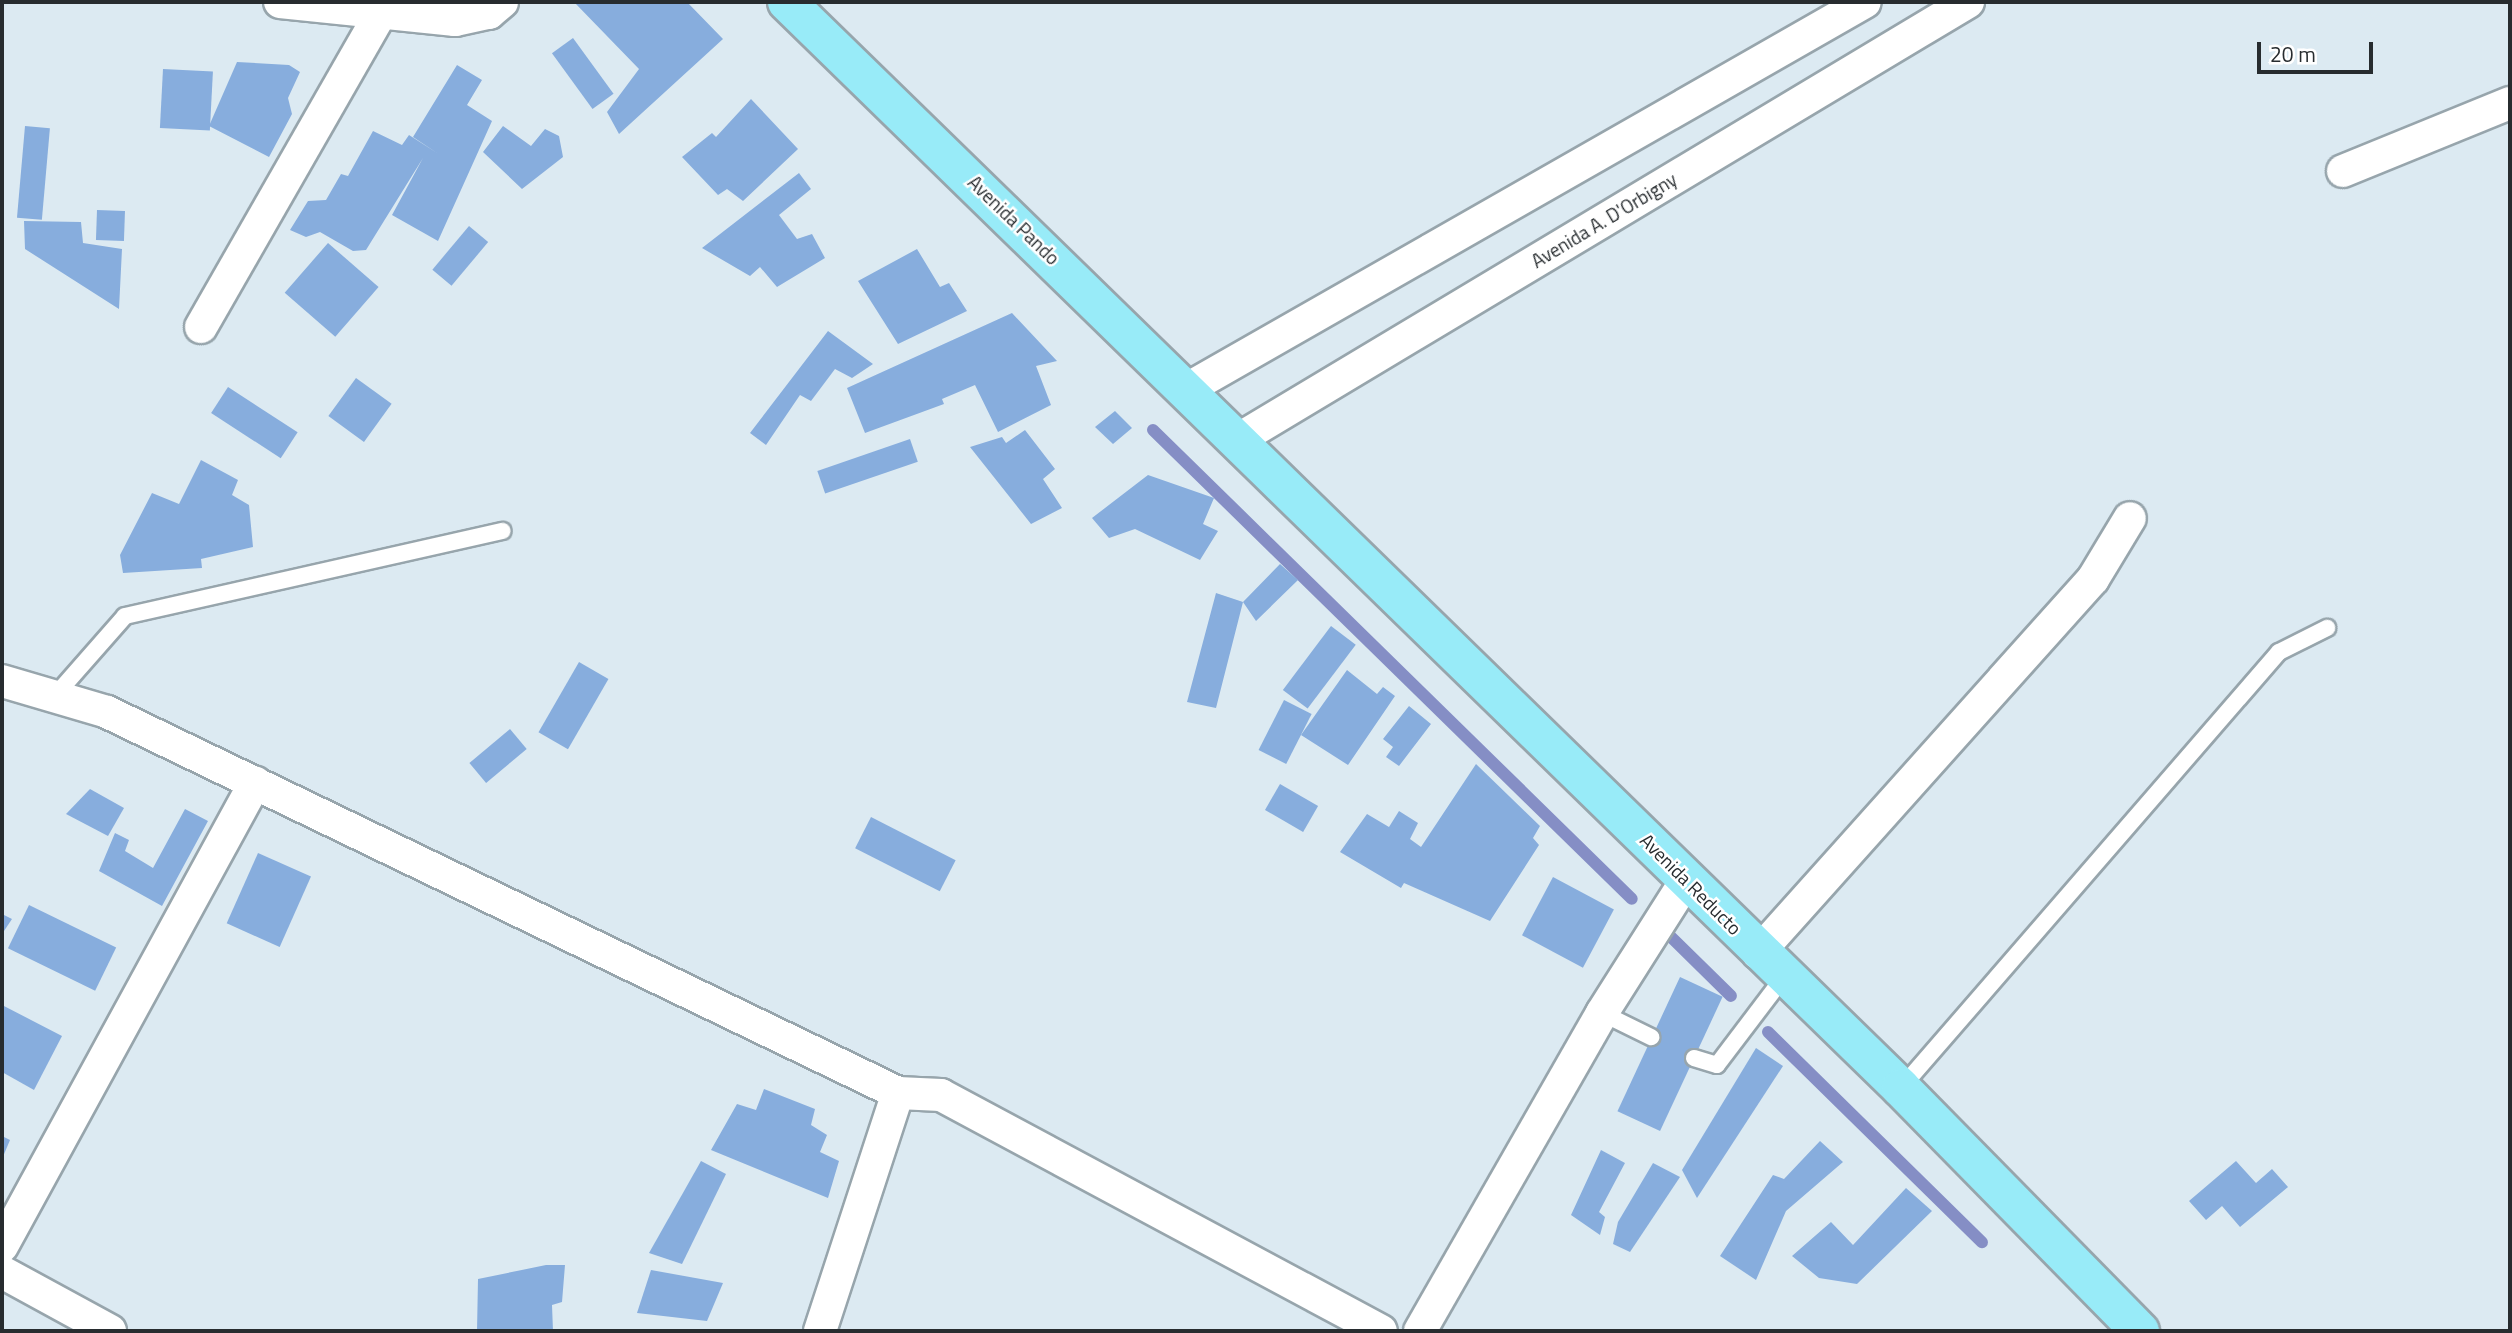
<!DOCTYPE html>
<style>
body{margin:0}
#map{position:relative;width:2512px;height:1333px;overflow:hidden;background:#dceaf2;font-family:"Titillium Web",sans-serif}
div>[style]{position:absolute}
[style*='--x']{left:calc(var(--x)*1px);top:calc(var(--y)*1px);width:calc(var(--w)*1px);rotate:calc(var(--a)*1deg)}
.stream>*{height:12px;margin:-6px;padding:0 6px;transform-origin:6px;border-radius:6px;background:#858ec5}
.building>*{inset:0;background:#87addd;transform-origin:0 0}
.roads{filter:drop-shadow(2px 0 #97a5ac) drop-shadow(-2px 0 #97a5ac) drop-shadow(0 2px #97a5ac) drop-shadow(0 -2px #97a5ac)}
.service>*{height:16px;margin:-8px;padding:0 8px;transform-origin:8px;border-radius:8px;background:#fff}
.minor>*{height:32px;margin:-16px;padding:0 16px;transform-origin:16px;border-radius:16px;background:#fff}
.primary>*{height:38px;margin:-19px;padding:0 19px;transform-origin:19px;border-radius:19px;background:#98ebf8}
span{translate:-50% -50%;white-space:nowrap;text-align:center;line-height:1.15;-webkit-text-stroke:5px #fff;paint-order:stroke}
.street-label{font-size:19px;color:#272c2f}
.frame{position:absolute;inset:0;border:4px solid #272c2f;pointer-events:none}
.scale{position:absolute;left:2257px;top:42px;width:116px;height:32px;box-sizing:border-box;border:4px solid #272c2f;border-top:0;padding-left:9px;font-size:21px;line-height:24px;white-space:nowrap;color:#272c2f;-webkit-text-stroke:5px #fff;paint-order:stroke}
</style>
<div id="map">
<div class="stream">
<i style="--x:1153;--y:430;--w:670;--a:44.4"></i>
<i style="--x:1671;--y:937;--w:84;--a:44.5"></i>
<i style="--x:1768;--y:1032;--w:300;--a:44.5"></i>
</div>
<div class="building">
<i style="clip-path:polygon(574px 2px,687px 2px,723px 39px,619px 134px,607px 112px,639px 69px)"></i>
<i style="left:573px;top:38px;width:69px;height:26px;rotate:54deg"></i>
<i style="clip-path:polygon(237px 62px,289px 65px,300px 72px,288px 98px,292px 114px,269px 157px,209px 126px)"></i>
<i style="clip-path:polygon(457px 65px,482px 80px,467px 105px,492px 121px,438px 241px,392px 215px,423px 158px,366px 250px,353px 251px,320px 232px,306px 237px,290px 230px,308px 201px,326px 200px,341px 174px,348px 176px,373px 131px,402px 145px,409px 135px,437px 153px,413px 137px)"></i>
<i style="left:163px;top:69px;width:50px;height:59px;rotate:3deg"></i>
<i style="clip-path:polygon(751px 99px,798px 149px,743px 201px,727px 189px,718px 195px,682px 157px,712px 133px,716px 137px)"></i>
<i style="left:25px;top:126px;width:25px;height:92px;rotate:5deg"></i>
<i style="clip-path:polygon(503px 126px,531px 146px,545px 129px,559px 136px,563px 157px,522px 189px,483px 152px)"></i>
<i style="clip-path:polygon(799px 173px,811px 189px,779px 215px,797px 239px,812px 234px,825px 258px,777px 287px,760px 267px,750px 276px,702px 248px)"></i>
<i style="left:97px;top:210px;width:28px;height:30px;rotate:2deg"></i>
<i style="clip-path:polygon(24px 221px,81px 222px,83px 243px,122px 249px,119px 309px,25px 249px)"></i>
<i style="left:469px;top:226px;width:25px;height:57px;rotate:40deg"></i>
<i style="left:328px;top:243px;width:67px;height:66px;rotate:41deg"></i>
<i style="clip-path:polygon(917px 249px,940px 287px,949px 283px,967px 311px,898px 344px,858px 281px)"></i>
<i style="clip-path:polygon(1012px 313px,1057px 361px,1036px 366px,1051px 405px,998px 432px,975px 385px,942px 399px,944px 404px,865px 433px,847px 388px)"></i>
<i style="clip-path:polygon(828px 331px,873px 364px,852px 378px,835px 369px,811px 401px,800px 395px,766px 445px,750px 433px)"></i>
<i style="left:356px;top:378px;width:44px;height:47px;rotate:36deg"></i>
<i style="left:228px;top:387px;width:83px;height:31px;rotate:33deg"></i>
<i style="clip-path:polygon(1115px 411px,1132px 428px,1113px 444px,1095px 427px)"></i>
<i style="clip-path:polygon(1025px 430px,1055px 469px,1043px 479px,1062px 508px,1031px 524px,970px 447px,1002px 437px,1006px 443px)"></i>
<i style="left:910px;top:439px;width:24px;height:98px;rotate:71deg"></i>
<i style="clip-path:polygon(201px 460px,238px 480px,232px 495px,249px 505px,253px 547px,201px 559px,202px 568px,123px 573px,120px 555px,152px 493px,179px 504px)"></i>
<i style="clip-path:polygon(1148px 475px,1214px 498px,1203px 524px,1218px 531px,1200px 560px,1135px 529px,1109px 538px,1092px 518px)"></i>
<i style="clip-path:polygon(1280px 564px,1298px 580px,1256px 621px,1243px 602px,1216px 708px,1187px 702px,1216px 593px,1243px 602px)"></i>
<i style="left:1331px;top:626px;width:31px;height:80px;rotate:37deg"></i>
<i style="left:579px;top:662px;width:34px;height:81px;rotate:30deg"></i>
<i style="clip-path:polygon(1347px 670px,1377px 694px,1383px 687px,1395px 696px,1348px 765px,1301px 735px)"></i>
<i style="left:1284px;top:700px;width:31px;height:56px;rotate:27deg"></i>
<i style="clip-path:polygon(1409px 706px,1431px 724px,1399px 766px,1386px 757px,1393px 747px,1383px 739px)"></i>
<i style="left:510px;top:729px;width:26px;height:53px;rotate:50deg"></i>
<i style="clip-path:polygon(1476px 764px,1540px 826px,1533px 838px,1539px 845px,1490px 921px,1404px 883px,1401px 888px,1340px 852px,1367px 814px,1389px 827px,1399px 811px,1418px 823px,1410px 839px,1421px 847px)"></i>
<i style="left:1280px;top:784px;width:44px;height:30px;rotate:30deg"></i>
<i style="clip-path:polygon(90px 789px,124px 808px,108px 836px,66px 814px)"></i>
<i style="clip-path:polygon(185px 809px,208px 821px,162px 906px,99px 871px,115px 833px,129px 840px,125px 851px,153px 868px)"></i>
<i style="left:871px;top:817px;width:95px;height:35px;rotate:27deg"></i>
<i style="left:258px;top:853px;width:58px;height:77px;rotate:24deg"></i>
<i style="left:1553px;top:877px;width:69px;height:66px;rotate:28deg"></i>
<i style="left:29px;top:905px;width:97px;height:48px;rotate:26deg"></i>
<i style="clip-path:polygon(2px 914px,12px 919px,2px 934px)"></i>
<i style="left:1680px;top:977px;width:47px;height:148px;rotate:25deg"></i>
<i style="clip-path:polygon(2px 1005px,62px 1036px,34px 1090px,2px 1072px)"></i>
<i style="clip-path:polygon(1756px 1048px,1783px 1066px,1697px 1198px,1682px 1170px)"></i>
<i style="clip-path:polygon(764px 1089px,815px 1109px,811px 1125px,827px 1135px,820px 1152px,839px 1161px,828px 1198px,711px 1150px,737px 1104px,756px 1110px)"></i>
<i style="clip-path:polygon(2px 1136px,10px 1140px,2px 1159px)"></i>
<i style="clip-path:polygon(1820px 1141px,1843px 1162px,1786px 1211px,1756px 1280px,1720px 1256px,1773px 1175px,1784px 1179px)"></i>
<i style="clip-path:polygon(1601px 1150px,1625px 1163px,1599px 1212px,1605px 1217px,1600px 1235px,1571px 1215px)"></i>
<i style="clip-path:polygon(701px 1161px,726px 1174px,682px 1264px,649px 1253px)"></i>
<i style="clip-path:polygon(2236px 1161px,2256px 1183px,2272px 1169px,2288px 1187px,2240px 1227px,2222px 1206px,2206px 1220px,2189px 1201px)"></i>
<i style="clip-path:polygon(1653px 1163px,1680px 1177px,1630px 1252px,1613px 1244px,1618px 1222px)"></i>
<i style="clip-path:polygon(1906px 1188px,1932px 1211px,1857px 1284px,1819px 1278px,1792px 1256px,1831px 1222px,1853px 1245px)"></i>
<i style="clip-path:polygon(546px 1265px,565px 1265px,562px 1302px,552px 1305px,553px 1331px,477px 1331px,478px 1279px)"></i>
<i style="clip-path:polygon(651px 1270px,723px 1283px,707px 1321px,637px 1313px)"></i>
</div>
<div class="roads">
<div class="service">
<i style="--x:53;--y:698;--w:109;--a:-48.7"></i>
<i style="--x:125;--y:616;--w:387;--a:-12.7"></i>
<i style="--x:1602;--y:1013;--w:55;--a:26.1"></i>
<i style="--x:1694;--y:1058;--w:24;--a:17"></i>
<i style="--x:1717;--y:1065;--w:109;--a:-52.8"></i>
<i style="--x:1901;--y:1088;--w:577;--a:-49.08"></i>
<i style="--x:2279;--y:652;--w:54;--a:-26.6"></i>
</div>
<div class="minor">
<i style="--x:280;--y:2;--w:176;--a:5.9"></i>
<i style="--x:455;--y:20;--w:35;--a:-12"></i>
<i style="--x:489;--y:13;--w:17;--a:-40"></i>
<i style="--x:2343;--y:171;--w:180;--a:-22.2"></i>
<i style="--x:201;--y:327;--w:361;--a:-60.2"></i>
<i style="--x:1189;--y:388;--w:778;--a:-29.73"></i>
<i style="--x:1239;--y:439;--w:850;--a:-30.94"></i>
<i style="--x:2;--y:681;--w:109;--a:16.4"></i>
<i style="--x:107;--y:712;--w:878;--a:25.72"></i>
<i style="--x:898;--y:1093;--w:43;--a:2.7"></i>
<i style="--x:941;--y:1095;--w:499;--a:28.2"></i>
<i style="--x:1758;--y:953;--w:502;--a:-48.15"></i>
<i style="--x:2093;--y:579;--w:71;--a:-58.8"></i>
<i style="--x:2;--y:1246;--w:528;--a:-61.35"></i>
<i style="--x:2;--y:1272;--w:123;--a:28.6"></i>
<i style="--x:820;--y:1331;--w:250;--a:-71.9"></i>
<i style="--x:1420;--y:1331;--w:366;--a:-60.2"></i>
<i style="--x:1602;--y:1013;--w:159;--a:-57.6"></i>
</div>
<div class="primary">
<i style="--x:787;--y:2;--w:1556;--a:44.27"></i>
<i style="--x:1901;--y:1088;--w:341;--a:45.5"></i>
</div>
</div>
<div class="street-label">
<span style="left:1014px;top:220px;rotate:44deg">Avenida Pando</span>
<span style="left:1604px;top:220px;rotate:-31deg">Avenida A. D'Orbigny</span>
<span style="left:1691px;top:884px;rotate:45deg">Avenida Reducto</span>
</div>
<div class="frame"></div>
<div class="scale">20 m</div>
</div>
